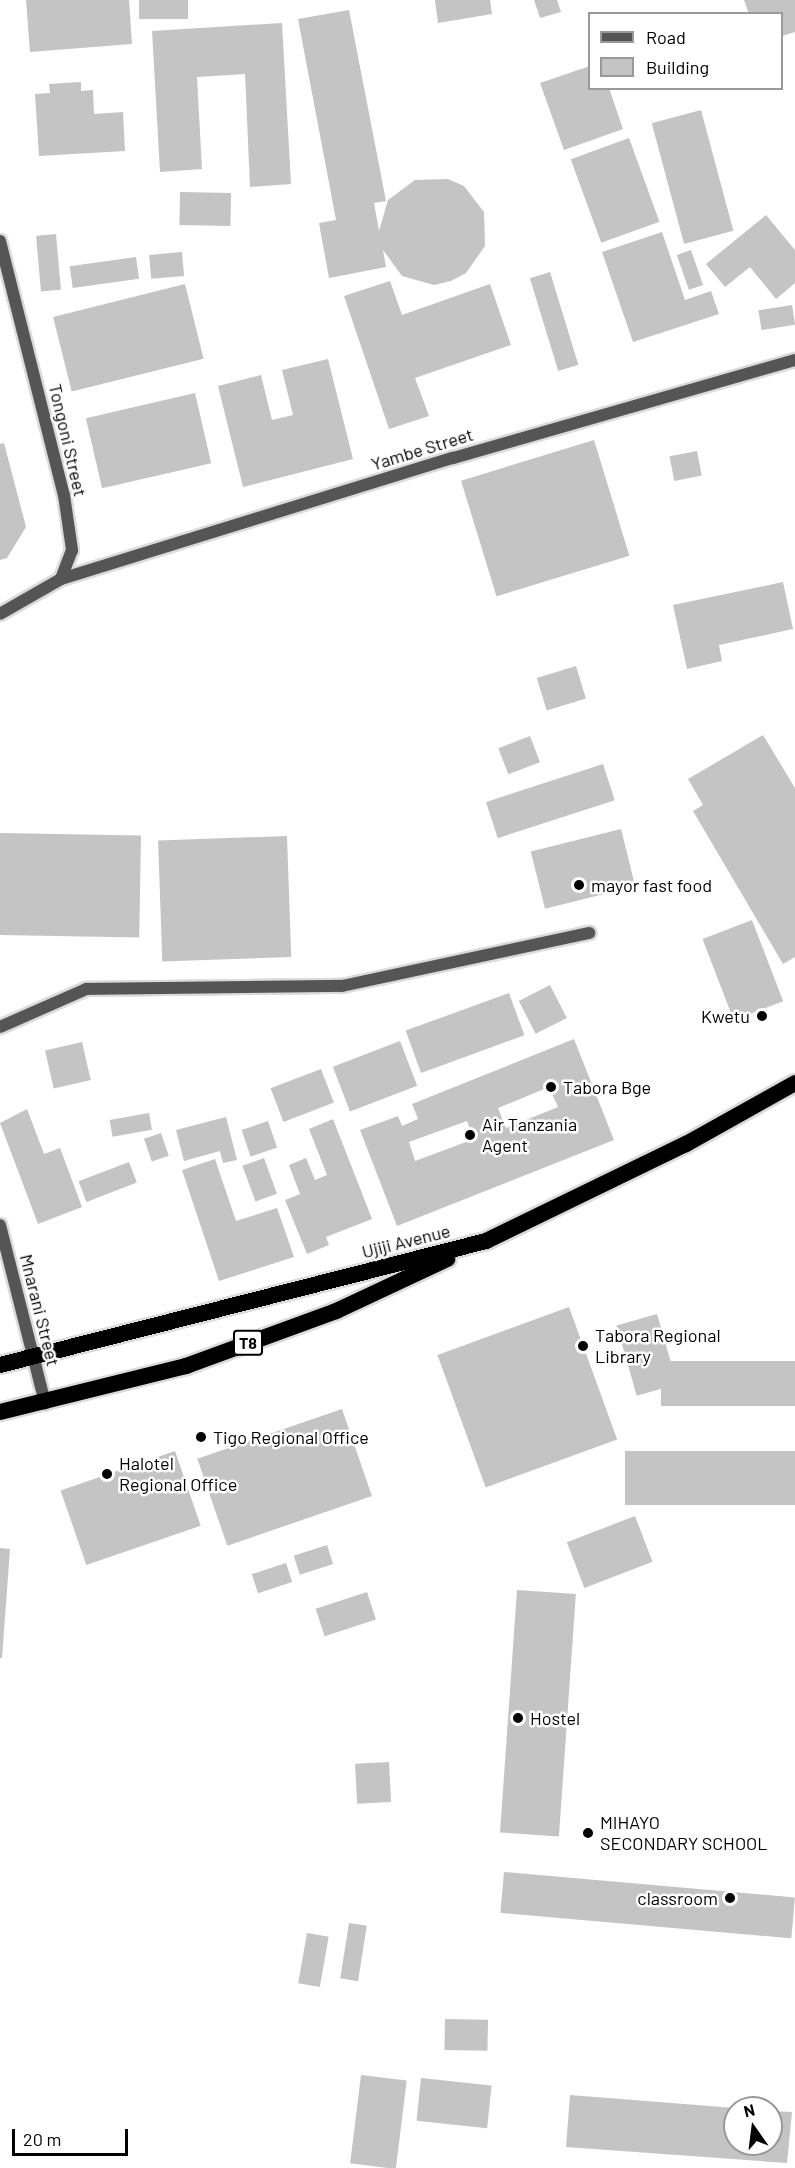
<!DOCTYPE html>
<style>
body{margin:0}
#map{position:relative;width:795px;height:2168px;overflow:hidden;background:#fff;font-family:Barlow,sans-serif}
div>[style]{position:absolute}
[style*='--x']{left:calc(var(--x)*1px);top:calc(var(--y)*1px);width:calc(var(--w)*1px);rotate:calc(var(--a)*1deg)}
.building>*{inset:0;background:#c4c4c4;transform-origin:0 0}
.roads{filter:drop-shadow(2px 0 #dbdbdb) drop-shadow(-2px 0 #dbdbdb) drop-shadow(0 2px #dbdbdb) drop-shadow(0 -2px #dbdbdb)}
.service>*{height:12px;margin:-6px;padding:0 6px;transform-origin:6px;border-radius:6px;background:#555}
.minor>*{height:12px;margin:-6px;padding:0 6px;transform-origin:6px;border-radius:6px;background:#555}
.tertiary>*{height:12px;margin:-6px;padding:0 6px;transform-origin:6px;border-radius:6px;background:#555}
.trunk>*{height:16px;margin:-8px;padding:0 8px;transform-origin:8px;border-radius:8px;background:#000}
.dots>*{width:16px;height:16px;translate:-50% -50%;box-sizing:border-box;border:3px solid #fff;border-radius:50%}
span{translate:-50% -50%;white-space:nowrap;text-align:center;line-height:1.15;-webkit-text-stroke:5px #fff;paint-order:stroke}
.shield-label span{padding:2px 4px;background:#fff;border:2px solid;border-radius:4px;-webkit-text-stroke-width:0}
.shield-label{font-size:16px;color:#000;font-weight:700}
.street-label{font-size:18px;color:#000}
.poi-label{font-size:18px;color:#000}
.left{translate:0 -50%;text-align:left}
.right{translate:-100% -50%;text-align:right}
.legend{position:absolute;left:588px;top:12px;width:195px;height:78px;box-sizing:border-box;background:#fff;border:2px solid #999;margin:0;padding:8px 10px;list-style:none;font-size:18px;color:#000}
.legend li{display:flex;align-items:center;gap:12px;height:30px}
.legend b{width:30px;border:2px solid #999}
.north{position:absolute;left:723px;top:2096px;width:60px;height:60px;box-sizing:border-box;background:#fff;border:2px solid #999;border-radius:50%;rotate:346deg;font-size:16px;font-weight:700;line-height:24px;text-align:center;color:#000}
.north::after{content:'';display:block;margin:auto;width:21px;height:27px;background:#000;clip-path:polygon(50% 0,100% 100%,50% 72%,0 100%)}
.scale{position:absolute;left:12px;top:2129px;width:116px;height:27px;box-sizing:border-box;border:3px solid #000;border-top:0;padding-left:8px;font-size:18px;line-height:21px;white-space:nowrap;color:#000;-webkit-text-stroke:4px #fff;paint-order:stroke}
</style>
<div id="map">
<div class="building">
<i style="clip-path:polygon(26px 0,129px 0,132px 44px,30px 52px)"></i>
<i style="left:139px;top:0;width:49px;height:19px"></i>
<i style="clip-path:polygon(435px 0,490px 0,492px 14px,438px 23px)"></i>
<i style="clip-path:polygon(534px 0,557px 0,561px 12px,540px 18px)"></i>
<i style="clip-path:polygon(744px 0,795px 0,795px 32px,782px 36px,782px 14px,749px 14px)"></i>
<i style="clip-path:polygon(349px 10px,386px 201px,374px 203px,379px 231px,388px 200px,415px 180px,448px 179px,464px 186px,484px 212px,485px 246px,466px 273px,451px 281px,434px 285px,402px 276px,383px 250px,386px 267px,329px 278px,319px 223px,336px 220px,298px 19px)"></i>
<i style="clip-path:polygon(282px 23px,291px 184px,250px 187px,245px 74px,197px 77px,202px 169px,160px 172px,152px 31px)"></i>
<i style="clip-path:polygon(590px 66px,590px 88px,609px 88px,623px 129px,564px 150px,540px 83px)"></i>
<i style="clip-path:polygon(81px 82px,81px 91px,93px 90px,94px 114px,123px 112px,125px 151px,39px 156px,35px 94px,50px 93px,49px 84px)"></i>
<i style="left:701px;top:110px;width:125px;height:51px;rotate:75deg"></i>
<i style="left:629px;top:138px;width:89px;height:62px;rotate:70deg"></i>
<i style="left:180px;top:192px;width:51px;height:33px;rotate:1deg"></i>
<i style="clip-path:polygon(766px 215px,795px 250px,795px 283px,776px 299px,750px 267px,725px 287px,706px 264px)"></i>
<i style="clip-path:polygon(662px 232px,685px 300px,711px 291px,719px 314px,633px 342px,602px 252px)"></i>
<i style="left:56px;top:234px;width:56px;height:20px;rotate:85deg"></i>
<i style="left:691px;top:250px;width:37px;height:15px;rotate:71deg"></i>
<i style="left:182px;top:252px;width:24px;height:33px;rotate:85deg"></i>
<i style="left:136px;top:257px;width:22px;height:67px;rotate:82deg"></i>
<i style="left:550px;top:272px;width:97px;height:21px;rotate:73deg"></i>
<i style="clip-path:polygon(390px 281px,402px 315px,490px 284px,511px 345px,415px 378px,429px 416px,389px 429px,344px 296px)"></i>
<i style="left:185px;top:284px;width:77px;height:136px;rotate:76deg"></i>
<i style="left:792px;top:305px;width:20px;height:34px;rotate:81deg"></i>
<i style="clip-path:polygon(328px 359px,353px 459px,243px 487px,218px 386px,261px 375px,272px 420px,293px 415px,282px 370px)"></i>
<i style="left:195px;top:393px;width:72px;height:112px;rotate:77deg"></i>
<i style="left:594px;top:440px;width:121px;height:139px;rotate:73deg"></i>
<i style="clip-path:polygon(4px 443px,26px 527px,7px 558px,0 560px,0 444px)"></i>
<i style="left:697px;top:451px;width:25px;height:28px;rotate:79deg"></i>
<i style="clip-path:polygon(783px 582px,793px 629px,719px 645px,722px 661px,687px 669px,673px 605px)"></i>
<i style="left:576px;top:666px;width:34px;height:41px;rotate:73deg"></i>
<i style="clip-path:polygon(763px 735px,795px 788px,795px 957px,783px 964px,693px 811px,703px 805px,688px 779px)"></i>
<i style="left:530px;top:736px;width:28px;height:34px;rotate:69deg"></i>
<i style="left:603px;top:764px;width:38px;height:123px;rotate:72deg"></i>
<i style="left:621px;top:829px;width:59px;height:93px;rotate:76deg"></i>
<i style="left:0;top:833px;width:141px;height:102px;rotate:1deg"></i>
<i style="left:287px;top:836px;width:121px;height:129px;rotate:88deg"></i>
<i style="left:752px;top:920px;width:87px;height:53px;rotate:69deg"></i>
<i style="left:550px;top:985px;width:37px;height:35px;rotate:63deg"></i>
<i style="left:509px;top:993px;width:45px;height:110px;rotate:70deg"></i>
<i style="clip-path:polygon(evenodd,574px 1039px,614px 1140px,397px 1226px,360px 1130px,398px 1116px,402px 1126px,418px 1119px,412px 1104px,574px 1039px,549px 1087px,558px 1107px,506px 1128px,498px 1108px,549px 1087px,574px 1039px,467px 1121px,474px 1139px,415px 1161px,409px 1142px,467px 1121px)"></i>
<i style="left:400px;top:1041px;width:48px;height:72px;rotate:69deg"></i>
<i style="left:82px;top:1042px;width:39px;height:38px;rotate:77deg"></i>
<i style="left:321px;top:1069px;width:36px;height:54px;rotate:69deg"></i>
<i style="clip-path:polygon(27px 1109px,44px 1154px,60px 1148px,82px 1207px,38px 1224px,0 1123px)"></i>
<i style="left:149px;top:1113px;width:17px;height:40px;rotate:80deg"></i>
<i style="clip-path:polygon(226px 1117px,237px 1160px,223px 1163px,220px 1151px,184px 1161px,176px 1130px)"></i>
<i style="clip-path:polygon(333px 1119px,372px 1219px,326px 1237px,329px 1245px,307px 1254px,285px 1200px,300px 1194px,289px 1165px,306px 1158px,315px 1180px,327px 1175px,309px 1129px)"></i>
<i style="left:268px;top:1121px;width:28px;height:28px;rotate:71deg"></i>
<i style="left:161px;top:1133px;width:24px;height:18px;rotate:71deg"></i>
<i style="left:264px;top:1158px;width:38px;height:23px;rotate:70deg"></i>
<i style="clip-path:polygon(215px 1159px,236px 1221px,277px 1208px,294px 1257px,219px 1281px,182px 1170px)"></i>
<i style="left:129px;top:1162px;width:22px;height:54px;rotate:69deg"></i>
<i style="left:569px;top:1307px;width:141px;height:140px;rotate:70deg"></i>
<i style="left:657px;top:1314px;width:73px;height:42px;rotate:74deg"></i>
<i style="left:795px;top:1361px;width:45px;height:134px;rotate:90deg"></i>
<i style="left:342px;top:1409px;width:92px;height:153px;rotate:71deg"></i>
<i style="left:175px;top:1451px;width:79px;height:121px;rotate:71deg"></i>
<i style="left:795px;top:1451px;width:54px;height:170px;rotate:90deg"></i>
<i style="left:635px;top:1516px;width:49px;height:73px;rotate:69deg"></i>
<i style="left:327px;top:1545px;width:20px;height:35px;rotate:72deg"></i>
<i style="clip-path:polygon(0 1548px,10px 1549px,2px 1658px,0 1658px)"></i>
<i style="left:286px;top:1563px;width:20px;height:36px;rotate:72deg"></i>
<i style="left:517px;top:1590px;width:59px;height:243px;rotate:4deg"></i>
<i style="left:367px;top:1592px;width:29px;height:54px;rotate:72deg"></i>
<i style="left:389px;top:1762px;width:40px;height:34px;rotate:87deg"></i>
<i style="left:504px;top:1872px;width:292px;height:41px;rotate:5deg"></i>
<i style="left:349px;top:1923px;width:18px;height:56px;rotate:9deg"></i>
<i style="left:307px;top:1933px;width:22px;height:51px;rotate:10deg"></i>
<i style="left:445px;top:2019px;width:43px;height:31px;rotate:1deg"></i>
<i style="left:361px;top:2075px;width:46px;height:89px;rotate:7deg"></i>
<i style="left:421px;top:2078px;width:71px;height:43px;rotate:6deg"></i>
<i style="clip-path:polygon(570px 2095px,735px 2108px,735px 2144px,771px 2144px,771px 2111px,792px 2112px,787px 2163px,566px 2147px)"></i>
</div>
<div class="roads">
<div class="service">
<i style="--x:0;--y:1027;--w:94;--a:-23.8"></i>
<i style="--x:86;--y:989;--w:256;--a:-0.7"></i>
<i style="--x:342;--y:986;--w:253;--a:-12.1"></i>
</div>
<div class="minor">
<i style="--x:61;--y:579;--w:410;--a:-17.2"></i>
<i style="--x:453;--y:458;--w:356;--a:-16"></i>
<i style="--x:0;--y:1225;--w:184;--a:75.8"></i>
</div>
<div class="tertiary">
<i style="--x:0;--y:241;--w:262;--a:75.9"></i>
<i style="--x:64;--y:495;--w:56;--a:81.7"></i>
<i style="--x:72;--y:550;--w:31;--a:111"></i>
<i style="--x:61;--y:579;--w:70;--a:150.2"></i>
</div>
<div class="trunk">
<i style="--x:0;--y:1365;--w:502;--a:-14.31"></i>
<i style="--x:486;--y:1241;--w:222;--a:-25.9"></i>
<i style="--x:686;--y:1144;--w:125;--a:-29.2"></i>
<i style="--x:0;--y:1412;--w:192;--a:-13.9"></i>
<i style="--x:186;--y:1366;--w:160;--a:-20.1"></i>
<i style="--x:336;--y:1311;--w:123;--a:-25.1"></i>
</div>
</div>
<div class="dots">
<i style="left:579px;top:885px;background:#000"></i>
<i style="left:762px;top:1016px;background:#000"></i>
<i style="left:551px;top:1087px;background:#000"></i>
<i style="left:470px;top:1135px;background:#000"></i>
<i style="left:583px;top:1346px;background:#000"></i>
<i style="left:201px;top:1437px;background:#000"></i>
<i style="left:107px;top:1474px;background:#000"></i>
<i style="left:518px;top:1718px;background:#000"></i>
<i style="left:588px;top:1833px;background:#000"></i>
<i style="left:730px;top:1898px;background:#000"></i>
</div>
<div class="shield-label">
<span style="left:248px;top:1343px">T8</span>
</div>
<div class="street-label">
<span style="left:68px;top:440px;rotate:77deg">Tongoni Street</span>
<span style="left:422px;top:449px;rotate:-17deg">Yambe Street</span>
<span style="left:406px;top:1241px;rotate:-14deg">Ujiji Avenue</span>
<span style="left:40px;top:1310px;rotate:76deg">Mnarani Street</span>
</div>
<div class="poi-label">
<span class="left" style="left:591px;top:885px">mayor fast food</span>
<span class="right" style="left:750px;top:1016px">Kwetu</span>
<span class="left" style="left:563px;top:1087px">Tabora Bge</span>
<span class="left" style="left:482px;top:1135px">Air Tanzania<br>Agent</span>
<span class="left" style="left:595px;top:1346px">Tabora Regional<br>Library</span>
<span class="left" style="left:213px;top:1437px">Tigo Regional Office</span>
<span class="left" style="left:119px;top:1474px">Halotel<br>Regional Office</span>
<span class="left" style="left:530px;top:1718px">Hostel</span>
<span class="left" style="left:600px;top:1833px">MIHAYO<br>SECONDARY SCHOOL</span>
<span class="right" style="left:718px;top:1898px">classroom</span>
</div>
<ul class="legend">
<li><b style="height:8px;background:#555"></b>Road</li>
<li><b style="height:16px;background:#c4c4c4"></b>Building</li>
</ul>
<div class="north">N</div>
<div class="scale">20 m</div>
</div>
